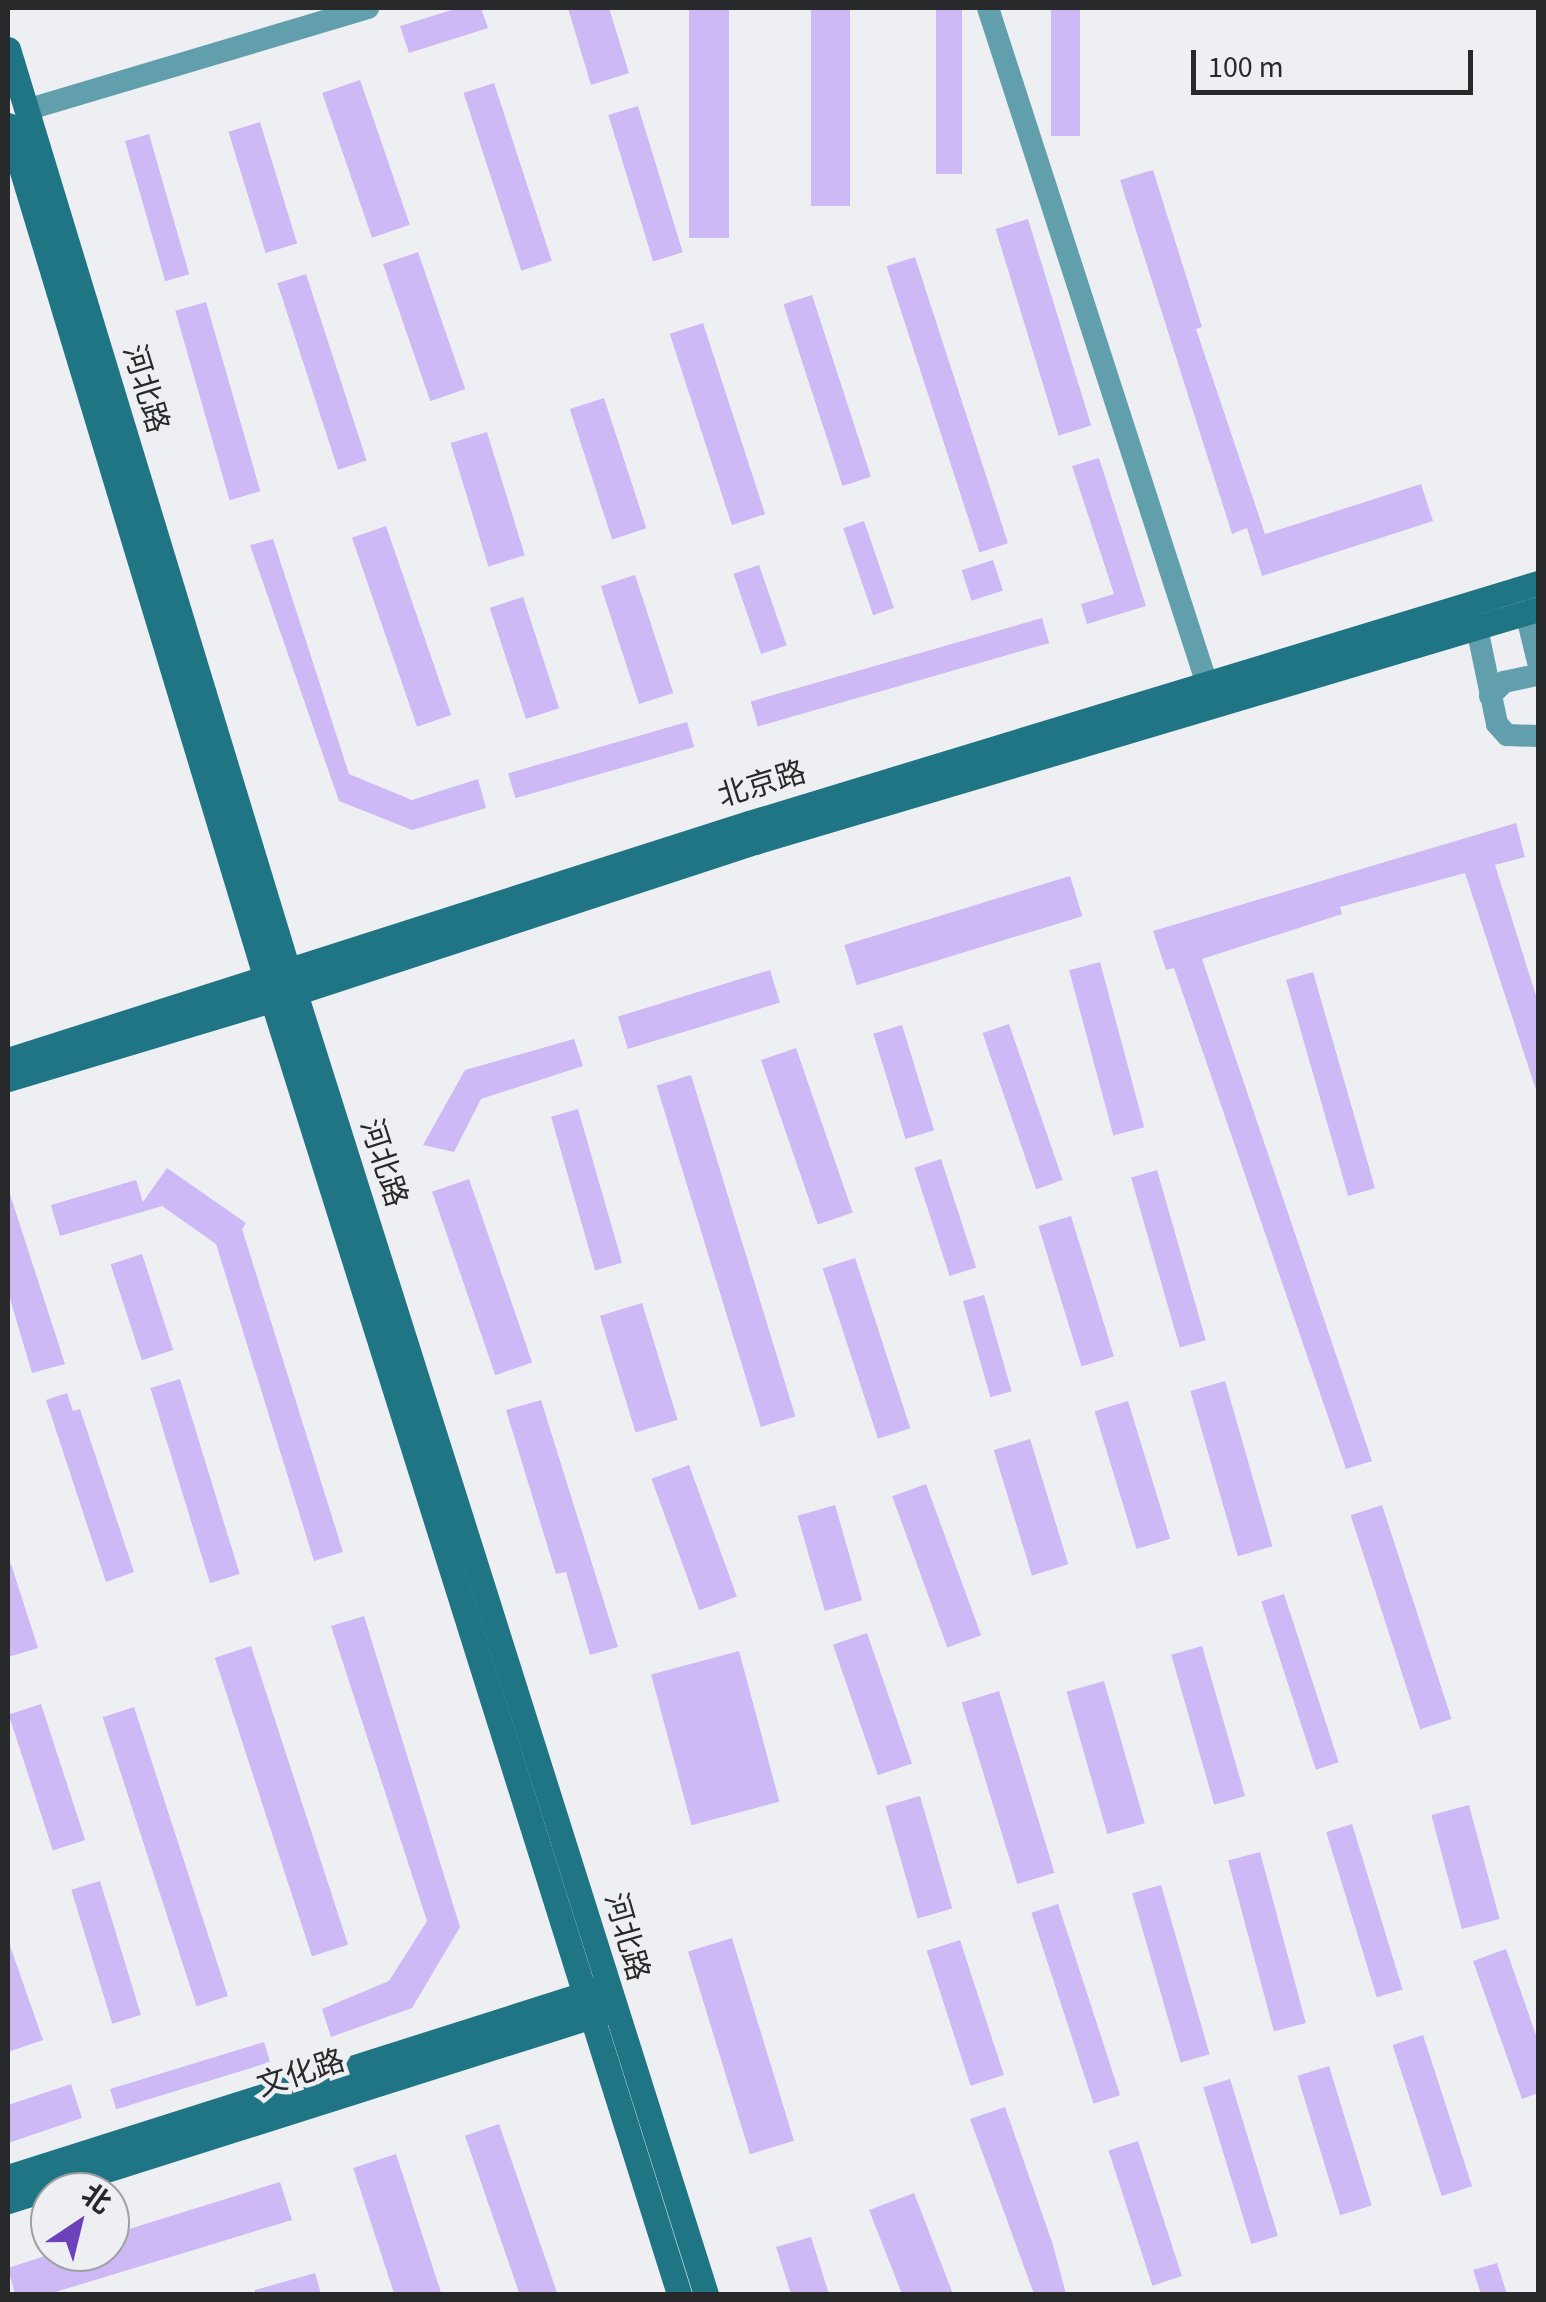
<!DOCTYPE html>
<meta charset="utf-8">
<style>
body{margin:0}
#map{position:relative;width:1546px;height:2302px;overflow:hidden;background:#eeeff2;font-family:"Source Sans 3","Noto Sans SC",sans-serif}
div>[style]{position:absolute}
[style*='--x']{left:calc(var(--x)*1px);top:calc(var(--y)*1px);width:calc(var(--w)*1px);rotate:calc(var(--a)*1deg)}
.building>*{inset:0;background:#ceb9f7;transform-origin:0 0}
.street>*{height:22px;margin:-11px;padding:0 11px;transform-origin:11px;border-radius:11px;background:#619fac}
.secondary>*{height:25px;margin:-12.5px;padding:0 12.5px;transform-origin:12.5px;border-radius:12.5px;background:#1f7583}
span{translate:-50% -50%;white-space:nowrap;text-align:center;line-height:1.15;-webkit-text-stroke:9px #eeeff2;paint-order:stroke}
.street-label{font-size:30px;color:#28292a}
.frame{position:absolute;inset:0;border:10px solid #28292a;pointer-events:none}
.north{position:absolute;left:30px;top:2172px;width:100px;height:100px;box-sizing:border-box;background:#eeeff2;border:2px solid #9fa0a2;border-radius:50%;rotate:35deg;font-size:28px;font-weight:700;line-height:40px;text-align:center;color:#28292a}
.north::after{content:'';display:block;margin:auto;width:35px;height:45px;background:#6d41b9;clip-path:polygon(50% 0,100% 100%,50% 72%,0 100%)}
.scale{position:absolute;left:1191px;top:50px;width:282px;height:45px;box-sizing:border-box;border:5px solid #28292a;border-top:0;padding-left:12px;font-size:30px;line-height:35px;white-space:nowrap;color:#28292a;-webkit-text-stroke:8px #eeeff2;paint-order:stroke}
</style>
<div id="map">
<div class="building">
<i style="clip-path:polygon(458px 8px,481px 8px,488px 28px,409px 53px,400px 26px)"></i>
<i style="clip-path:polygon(568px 8px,609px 8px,629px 73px,591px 85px)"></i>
<i style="left:689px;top:8px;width:40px;height:230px"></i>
<i style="left:811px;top:8px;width:39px;height:198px"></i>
<i style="left:936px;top:8px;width:26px;height:166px"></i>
<i style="left:1051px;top:8px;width:29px;height:128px"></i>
<i style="left:360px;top:80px;width:153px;height:40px;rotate:71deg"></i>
<i style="left:494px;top:83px;width:187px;height:32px;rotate:72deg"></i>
<i style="left:638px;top:106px;width:153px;height:31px;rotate:73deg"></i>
<i style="left:260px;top:122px;width:127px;height:33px;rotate:73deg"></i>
<i style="left:149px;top:134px;width:146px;height:25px;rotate:74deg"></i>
<i style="clip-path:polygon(1153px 170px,1202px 327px,1196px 329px,1265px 534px,1421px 484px,1433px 521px,1262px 576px,1247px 528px,1232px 534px,1120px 180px)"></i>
<i style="left:1028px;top:219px;width:216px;height:34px;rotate:73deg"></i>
<i style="left:418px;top:252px;width:145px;height:37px;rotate:71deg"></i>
<i style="left:915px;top:257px;width:301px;height:30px;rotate:72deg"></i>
<i style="left:306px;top:274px;width:196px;height:30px;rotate:72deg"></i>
<i style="left:812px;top:295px;width:191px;height:30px;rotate:72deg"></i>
<i style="left:206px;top:302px;width:197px;height:32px;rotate:74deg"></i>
<i style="left:703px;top:323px;width:201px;height:35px;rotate:72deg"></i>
<i style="left:604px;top:398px;width:137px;height:36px;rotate:72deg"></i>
<i style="left:487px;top:432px;width:129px;height:38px;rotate:73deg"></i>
<i style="clip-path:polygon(1099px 458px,1146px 606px,1087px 624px,1081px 604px,1114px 594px,1072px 466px)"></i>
<i style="left:864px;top:521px;width:92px;height:22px;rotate:71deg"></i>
<i style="left:386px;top:526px;width:200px;height:36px;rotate:71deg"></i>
<i style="clip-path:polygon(273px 539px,349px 774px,412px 800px,478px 779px,486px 808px,412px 830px,339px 801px,250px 545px)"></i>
<i style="left:993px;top:560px;width:32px;height:33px;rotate:72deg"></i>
<i style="left:759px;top:565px;width:85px;height:27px;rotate:71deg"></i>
<i style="left:635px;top:575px;width:124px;height:36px;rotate:72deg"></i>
<i style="left:523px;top:597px;width:117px;height:35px;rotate:72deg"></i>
<i style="left:1042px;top:618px;width:26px;height:303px;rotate:74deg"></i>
<i style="left:687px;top:722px;width:26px;height:186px;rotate:74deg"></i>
<i style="clip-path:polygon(1516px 823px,1525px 857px,1495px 865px,1538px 1002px,1538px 1096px,1465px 873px,1340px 907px,1342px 914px,1202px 959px,1372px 1461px,1346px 1469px,1174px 968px,1166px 970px,1153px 931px)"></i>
<i style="left:1070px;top:876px;width:42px;height:236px;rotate:73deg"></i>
<i style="left:1100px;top:962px;width:171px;height:32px;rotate:75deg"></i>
<i style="left:770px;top:970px;width:34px;height:159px;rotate:73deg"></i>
<i style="left:1313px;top:972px;width:225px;height:28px;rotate:74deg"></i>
<i style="left:1009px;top:1024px;width:165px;height:28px;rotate:71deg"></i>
<i style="left:902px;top:1025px;width:110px;height:30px;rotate:73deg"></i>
<i style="clip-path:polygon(574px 1039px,583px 1066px,481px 1099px,454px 1152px,423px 1145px,465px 1070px)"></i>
<i style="left:796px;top:1048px;width:174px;height:37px;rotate:71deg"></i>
<i style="left:691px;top:1075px;width:357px;height:36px;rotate:73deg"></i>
<i style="left:578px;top:1109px;width:160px;height:28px;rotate:74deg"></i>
<i style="left:941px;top:1159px;width:114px;height:28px;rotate:72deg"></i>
<i style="clip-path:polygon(167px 1168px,246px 1223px,242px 1229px,343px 1552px,314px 1561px,216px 1244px,162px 1206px,60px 1236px,51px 1205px,136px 1180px,143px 1202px)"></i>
<i style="left:1157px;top:1170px;width:177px;height:27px;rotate:74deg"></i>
<i style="left:469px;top:1179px;width:194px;height:39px;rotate:71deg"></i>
<i style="clip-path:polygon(8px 1188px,65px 1364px,32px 1373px,8px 1292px)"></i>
<i style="left:1071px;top:1216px;width:147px;height:34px;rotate:73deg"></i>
<i style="left:142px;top:1254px;width:101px;height:33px;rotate:72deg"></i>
<i style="left:855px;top:1258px;width:179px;height:34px;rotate:72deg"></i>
<i style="left:984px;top:1295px;width:100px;height:22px;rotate:74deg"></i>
<i style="left:642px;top:1303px;width:122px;height:44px;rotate:73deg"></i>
<i style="left:180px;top:1379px;width:204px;height:31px;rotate:73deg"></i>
<i style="left:1225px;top:1381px;width:172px;height:36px;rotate:74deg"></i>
<i style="clip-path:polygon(67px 1393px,73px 1411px,80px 1409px,134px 1572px,106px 1582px,46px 1400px)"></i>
<i style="clip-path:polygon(541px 1400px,618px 1647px,590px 1655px,566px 1572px,556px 1574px,506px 1410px)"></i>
<i style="left:1128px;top:1401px;width:144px;height:35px;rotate:73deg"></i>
<i style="left:1030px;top:1439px;width:131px;height:38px;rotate:73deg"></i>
<i style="left:689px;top:1465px;width:140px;height:40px;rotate:70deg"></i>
<i style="left:926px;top:1484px;width:161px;height:36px;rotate:70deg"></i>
<i style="left:835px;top:1505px;width:99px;height:39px;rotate:74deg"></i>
<i style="left:1382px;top:1505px;width:225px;height:33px;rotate:72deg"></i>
<i style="clip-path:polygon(11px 1564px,38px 1648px,8px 1657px,8px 1565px)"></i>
<i style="left:1284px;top:1594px;width:177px;height:24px;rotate:72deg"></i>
<i style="clip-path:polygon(364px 1616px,460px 1927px,412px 2008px,331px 2037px,322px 2009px,389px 1981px,427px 1921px,331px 1626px)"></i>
<i style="left:867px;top:1633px;width:138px;height:36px;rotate:71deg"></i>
<i style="left:251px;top:1646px;width:314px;height:38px;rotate:72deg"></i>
<i style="left:1202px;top:1646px;width:156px;height:32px;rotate:74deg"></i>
<i style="left:739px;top:1651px;width:156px;height:91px;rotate:75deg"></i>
<i style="left:1104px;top:1681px;width:148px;height:39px;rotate:74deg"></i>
<i style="left:999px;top:1691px;width:190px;height:39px;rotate:73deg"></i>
<i style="left:41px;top:1704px;width:143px;height:34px;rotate:72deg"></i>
<i style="left:134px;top:1707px;width:304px;height:33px;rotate:72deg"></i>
<i style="left:920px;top:1796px;width:117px;height:36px;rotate:74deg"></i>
<i style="left:1469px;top:1805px;width:118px;height:39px;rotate:75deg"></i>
<i style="left:1352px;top:1824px;width:173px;height:27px;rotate:73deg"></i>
<i style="left:1260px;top:1852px;width:177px;height:33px;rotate:75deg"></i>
<i style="left:100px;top:1881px;width:140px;height:30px;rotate:73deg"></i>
<i style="left:1161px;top:1885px;width:176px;height:30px;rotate:74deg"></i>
<i style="left:1058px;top:1904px;width:201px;height:28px;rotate:72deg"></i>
<i style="left:732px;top:1938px;width:212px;height:46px;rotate:73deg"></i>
<i style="clip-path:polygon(8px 1940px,43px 2040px,8px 2052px)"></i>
<i style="left:960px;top:1940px;width:142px;height:35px;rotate:72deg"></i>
<i style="clip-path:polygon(1506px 1949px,1538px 2041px,1538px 2093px,1522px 2099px,1473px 1961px)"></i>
<i style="left:1423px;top:2035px;width:159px;height:32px;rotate:72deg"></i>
<i style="left:264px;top:2042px;width:21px;height:161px;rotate:73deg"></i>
<i style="left:1329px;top:2066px;width:146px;height:33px;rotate:73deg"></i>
<i style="left:1230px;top:2079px;width:164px;height:28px;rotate:73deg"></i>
<i style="clip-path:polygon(71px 2084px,82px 2118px,8px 2143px,8px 2105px)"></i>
<i style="clip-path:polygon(1005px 2107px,1053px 2245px,1066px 2294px,1034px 2294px,970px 2119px)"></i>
<i style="left:499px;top:2124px;width:179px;height:36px;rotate:71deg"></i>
<i style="left:1138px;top:2141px;width:142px;height:31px;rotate:72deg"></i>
<i style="left:396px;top:2154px;width:147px;height:45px;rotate:72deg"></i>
<i style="clip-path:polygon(280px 2182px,292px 2220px,49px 2294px,15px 2294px,8px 2268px,57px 2252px,110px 2252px,110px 2235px)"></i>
<i style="clip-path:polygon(914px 2193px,953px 2294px,902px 2294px,869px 2210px)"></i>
<i style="clip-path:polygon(811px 2237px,829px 2294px,791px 2294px,776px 2247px)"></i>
<i style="clip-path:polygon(1497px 2263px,1507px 2294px,1481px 2294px,1473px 2270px)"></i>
<i style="clip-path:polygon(315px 2273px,321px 2294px,255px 2294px,255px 2290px)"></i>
</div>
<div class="street">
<i style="--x:988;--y:8;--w:714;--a:72.05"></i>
<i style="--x:26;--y:110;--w:357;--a:-16.6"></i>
<i style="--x:1526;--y:613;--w:50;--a:76.2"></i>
<i style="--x:1477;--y:628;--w:98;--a:78.2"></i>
<i style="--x:1497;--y:724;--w:15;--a:48"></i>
<i style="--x:1507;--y:735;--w:31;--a:2"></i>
<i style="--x:1490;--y:696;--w:20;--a:-45"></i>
<i style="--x:1504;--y:682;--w:35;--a:-12"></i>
</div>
<div class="secondary">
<i style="--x:8;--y:49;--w:987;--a:73.09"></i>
<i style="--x:295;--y:993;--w:1364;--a:72.47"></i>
<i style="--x:8;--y:125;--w:913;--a:73.19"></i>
<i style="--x:272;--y:999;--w:1357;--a:72.55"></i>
<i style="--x:8;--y:1060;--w:778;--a:-17.74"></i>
<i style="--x:749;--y:823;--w:825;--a:-16.92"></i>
<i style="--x:8;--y:1079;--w:300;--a:-16.7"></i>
<i style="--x:295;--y:993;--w:484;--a:-18.2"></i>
<i style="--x:755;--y:842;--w:817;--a:-16.57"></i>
<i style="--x:8;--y:2177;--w:618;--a:-17.61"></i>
<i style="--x:8;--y:2201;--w:629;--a:-17.57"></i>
</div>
<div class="street-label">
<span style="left:145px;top:389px;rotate:73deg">河北路</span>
<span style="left:762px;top:785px;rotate:-17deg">北京路</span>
<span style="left:383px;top:1163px;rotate:72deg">河北路</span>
<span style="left:626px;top:1937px;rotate:74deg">河北路</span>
<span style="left:301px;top:2074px;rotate:-18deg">文化路</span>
</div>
<div class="frame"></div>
<div class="north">北</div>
<div class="scale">100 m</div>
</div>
